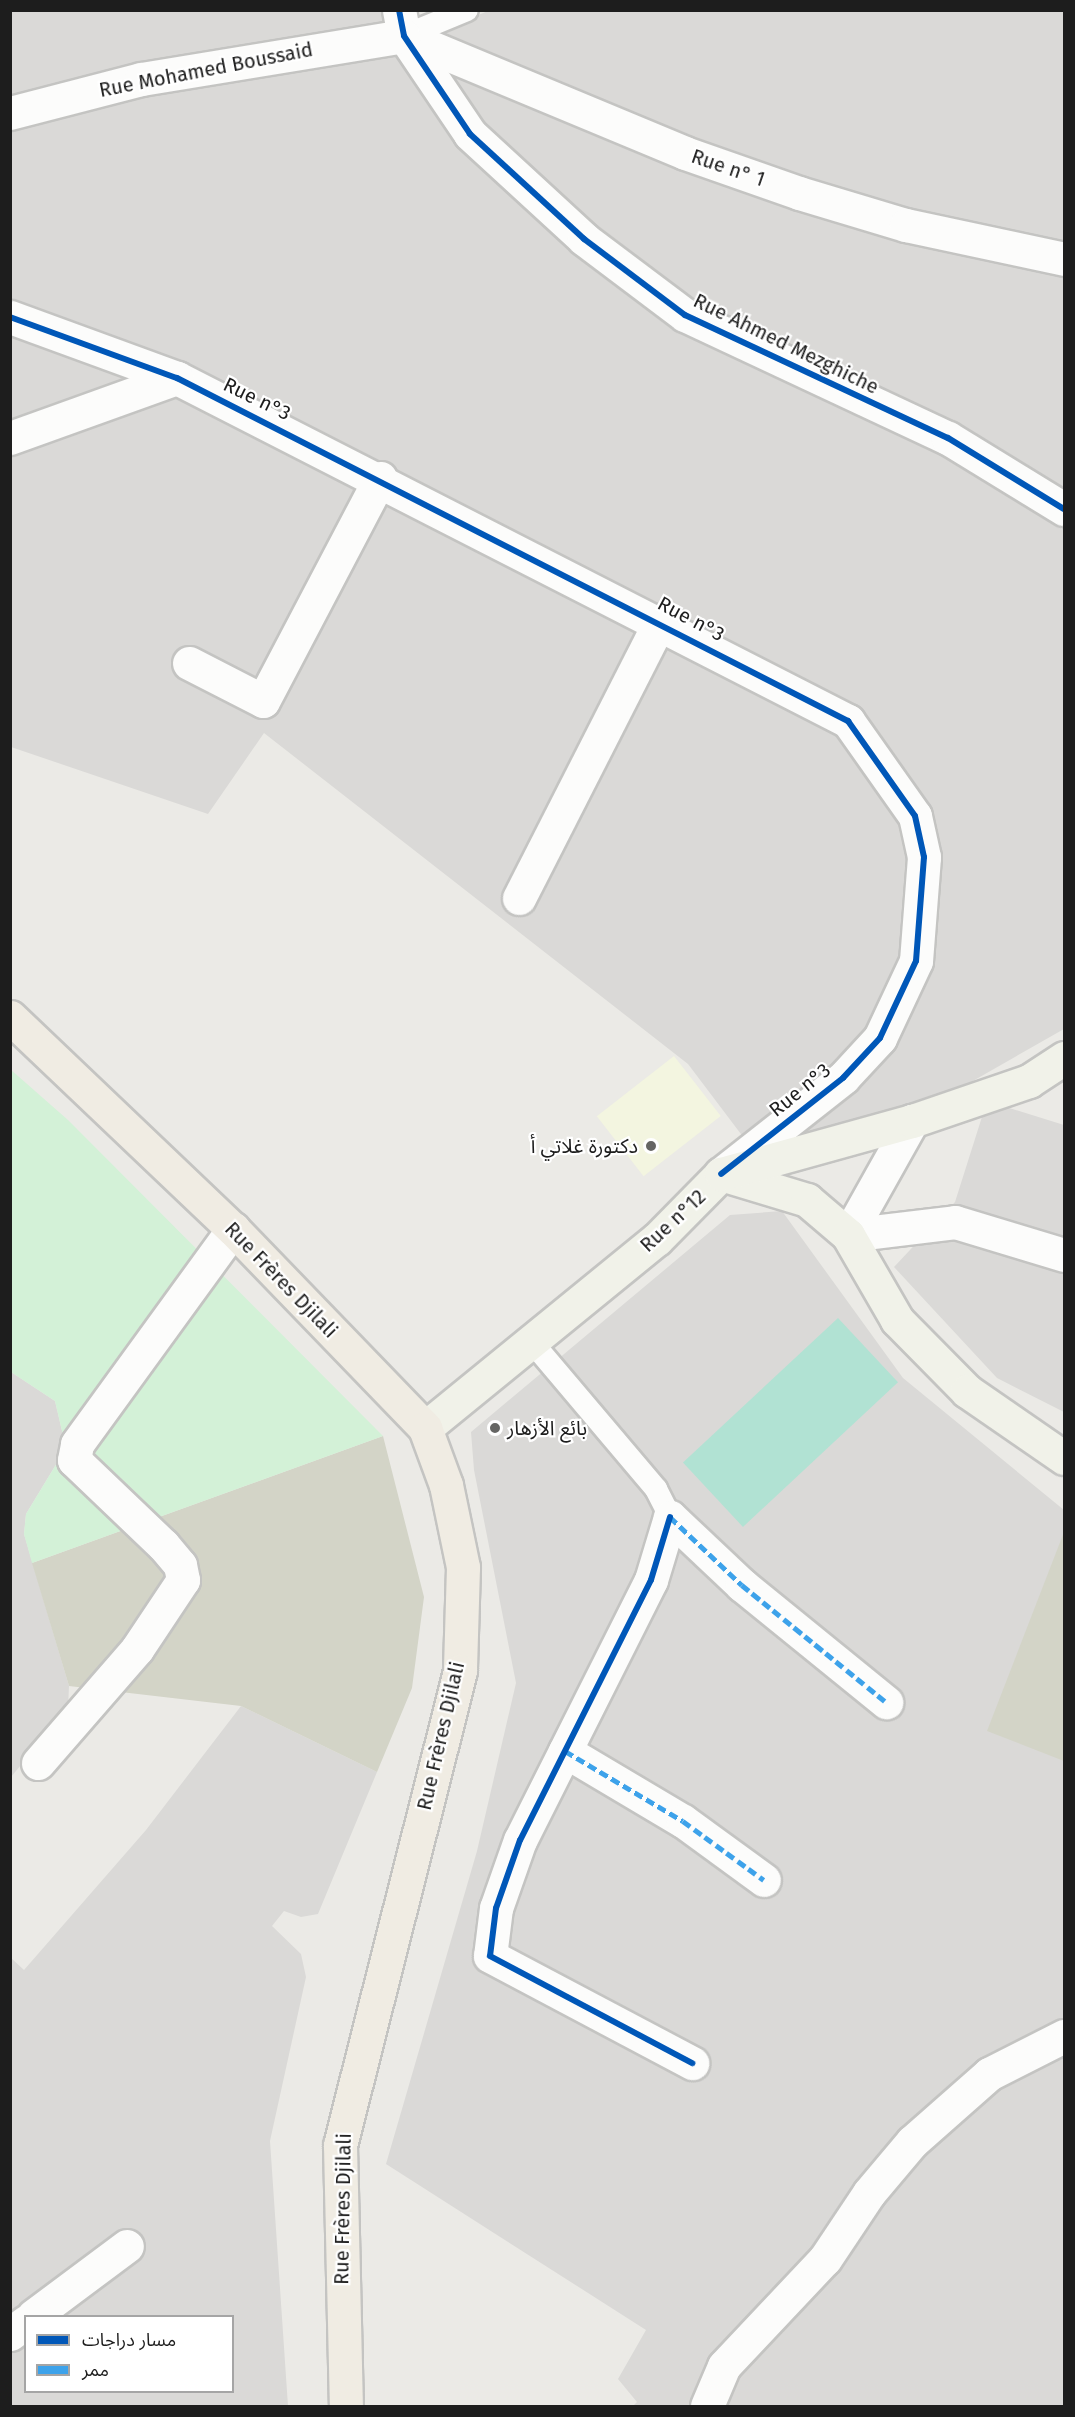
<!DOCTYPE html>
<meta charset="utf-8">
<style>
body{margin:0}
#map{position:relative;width:1075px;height:2417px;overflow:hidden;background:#ebeae6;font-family:"Fira Sans","Noto Sans Arabic",sans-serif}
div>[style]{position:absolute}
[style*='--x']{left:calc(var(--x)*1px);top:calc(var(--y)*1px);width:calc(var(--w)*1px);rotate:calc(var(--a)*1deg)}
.residential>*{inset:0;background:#dad9d7}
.education>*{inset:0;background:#f3f5e0;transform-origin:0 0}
.construction>*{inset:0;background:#d3d4c7}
.park>*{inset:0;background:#d3f1d7}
.pitch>*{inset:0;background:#b1e2d3;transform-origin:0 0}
.roads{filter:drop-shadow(2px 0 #c4c4c2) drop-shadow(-2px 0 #c4c4c2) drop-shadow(0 2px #c4c4c2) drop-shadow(0 -2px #c4c4c2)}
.service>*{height:22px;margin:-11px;padding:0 11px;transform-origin:11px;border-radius:11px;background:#fcfcfb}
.minor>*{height:33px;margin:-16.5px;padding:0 16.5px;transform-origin:16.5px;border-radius:16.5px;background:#fcfcfb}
.secondary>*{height:33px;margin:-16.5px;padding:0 16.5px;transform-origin:16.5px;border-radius:16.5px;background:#f1f2e9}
.primary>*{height:33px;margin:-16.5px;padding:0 16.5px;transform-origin:16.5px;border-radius:16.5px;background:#f0ece3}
.quiet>*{height:4.5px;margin-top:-2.25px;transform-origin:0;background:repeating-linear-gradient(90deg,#3da2ea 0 9px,transparent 0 13.5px)}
.cycleway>*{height:6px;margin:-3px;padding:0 3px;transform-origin:3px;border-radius:3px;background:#0057b8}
.dots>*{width:16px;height:16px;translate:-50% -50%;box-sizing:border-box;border:3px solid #fff;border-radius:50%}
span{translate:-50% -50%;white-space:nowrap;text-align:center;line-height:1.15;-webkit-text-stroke:4.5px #fff;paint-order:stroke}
.street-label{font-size:20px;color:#1d1d1d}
.poi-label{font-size:20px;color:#1d1d1d}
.right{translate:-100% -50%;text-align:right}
.left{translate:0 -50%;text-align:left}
.frame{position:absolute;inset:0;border:12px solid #1d1d1d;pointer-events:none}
.legend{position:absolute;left:24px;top:2315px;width:210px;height:78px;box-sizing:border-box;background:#fff;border:2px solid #a5a5a5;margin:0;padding:8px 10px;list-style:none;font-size:18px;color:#1d1d1d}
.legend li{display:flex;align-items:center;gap:12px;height:30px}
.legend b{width:30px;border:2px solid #a5a5a5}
</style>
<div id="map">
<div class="residential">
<i style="clip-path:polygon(11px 11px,391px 11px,403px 46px,488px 11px,1064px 11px,1064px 1029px,943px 1098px,753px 1150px,688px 1064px,264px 733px,208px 814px,11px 747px)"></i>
<i style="clip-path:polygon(987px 1101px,1064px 1125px,1064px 1412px,997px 1378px,894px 1267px,955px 1202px)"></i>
<i style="clip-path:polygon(782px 1211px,903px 1378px,1064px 1510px,1064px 2406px,633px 2406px,637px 2402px,618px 2379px,646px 2330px,386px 2164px,477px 1851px,516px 1683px,474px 1470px,471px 1432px,730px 1215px)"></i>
<i style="clip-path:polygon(11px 1372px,55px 1401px,66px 1448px,26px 1514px,24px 1534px,69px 1686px,68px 1708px,11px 1777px)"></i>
<i style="clip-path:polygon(evenodd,241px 1706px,377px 1772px,318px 1914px,301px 1917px,284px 1911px,272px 1926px,301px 1954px,306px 1977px,270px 2141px,288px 2406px,11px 2406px,10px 1957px,24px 1970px,146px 1830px,241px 1706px,26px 2316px,232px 2316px,232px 2392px,26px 2392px,26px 2316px)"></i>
</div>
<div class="education">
<i style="left:674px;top:1056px;width:76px;height:98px;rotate:52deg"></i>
</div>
<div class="construction">
<i style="clip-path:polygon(383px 1436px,424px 1597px,412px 1688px,377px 1772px,241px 1706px,69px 1686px,32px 1563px)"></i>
<i style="clip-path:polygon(1064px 1532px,1064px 1761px,987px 1731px)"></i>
</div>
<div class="park">
<i style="clip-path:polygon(10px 1069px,68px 1120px,383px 1436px,32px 1563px,24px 1534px,26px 1514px,66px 1448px,55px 1401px,11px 1372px)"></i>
</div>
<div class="pitch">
<i style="left:838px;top:1318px;width:88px;height:212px;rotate:47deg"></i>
</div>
<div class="roads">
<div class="service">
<i style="--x:404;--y:36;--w:68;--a:-22.4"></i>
<i style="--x:531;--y:1341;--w:194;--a:49.8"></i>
<i style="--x:656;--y:1489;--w:31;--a:63"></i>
</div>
<div class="minor">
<i style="--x:399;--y:10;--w:26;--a:79"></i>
<i style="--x:404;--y:36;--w:118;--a:56"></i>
<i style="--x:470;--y:134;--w:155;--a:42.6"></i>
<i style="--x:584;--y:239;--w:126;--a:37"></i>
<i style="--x:685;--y:315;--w:290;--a:25.1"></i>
<i style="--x:948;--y:438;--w:136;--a:31.5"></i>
<i style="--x:404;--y:36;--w:304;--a:22.6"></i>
<i style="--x:685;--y:153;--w:121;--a:19.3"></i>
<i style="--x:799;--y:193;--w:112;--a:16.7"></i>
<i style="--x:906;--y:225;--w:162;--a:12.1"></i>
<i style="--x:10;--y:113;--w:135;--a:-14.5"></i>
<i style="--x:141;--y:79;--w:266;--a:-9.3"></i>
<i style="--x:10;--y:317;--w:178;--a:20.1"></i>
<i style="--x:177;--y:378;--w:754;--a:27.08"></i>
<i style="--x:848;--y:721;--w:116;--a:54.8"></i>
<i style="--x:915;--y:816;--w:42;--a:77.6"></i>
<i style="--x:924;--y:857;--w:104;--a:94.4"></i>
<i style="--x:916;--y:961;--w:85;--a:115.1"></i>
<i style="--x:880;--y:1038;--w:54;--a:132.8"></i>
<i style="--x:843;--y:1078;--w:155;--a:141.8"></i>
<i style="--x:10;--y:438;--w:177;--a:-19.8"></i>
<i style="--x:189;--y:663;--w:83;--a:27.2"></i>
<i style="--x:263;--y:701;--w:252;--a:-62.3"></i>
<i style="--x:519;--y:898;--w:311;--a:-63"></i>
<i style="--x:848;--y:1235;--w:108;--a:-6.9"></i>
<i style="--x:955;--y:1222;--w:114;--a:16.8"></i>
<i style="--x:848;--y:1235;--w:131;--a:-60.7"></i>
<i style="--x:670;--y:1517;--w:66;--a:106.8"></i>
<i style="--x:651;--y:1580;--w:291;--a:116.7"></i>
<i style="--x:520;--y:1840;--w:72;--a:109.4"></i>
<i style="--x:496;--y:1908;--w:48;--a:97.1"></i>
<i style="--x:490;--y:1956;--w:229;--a:27.9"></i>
<i style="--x:670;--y:1517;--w:99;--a:43.4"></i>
<i style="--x:742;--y:1585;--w:186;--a:39.1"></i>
<i style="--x:565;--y:1751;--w:137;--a:30.7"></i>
<i style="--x:683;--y:1821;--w:100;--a:36.1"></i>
<i style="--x:38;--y:1763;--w:151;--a:-49"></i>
<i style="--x:137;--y:1649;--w:83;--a:-56.3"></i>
<i style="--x:183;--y:1580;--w:15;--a:-101"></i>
<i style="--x:180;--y:1565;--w:26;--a:-130"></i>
<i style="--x:163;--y:1545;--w:123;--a:-136.3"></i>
<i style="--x:74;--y:1460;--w:16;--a:-79"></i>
<i style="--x:77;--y:1444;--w:266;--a:-54"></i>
<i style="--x:33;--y:2316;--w:117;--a:-36.7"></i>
<i style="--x:10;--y:2334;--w:20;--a:-37"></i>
<i style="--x:707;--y:2406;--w:43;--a:-67"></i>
<i style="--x:724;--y:2366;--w:147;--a:-46.7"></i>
<i style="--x:825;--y:2259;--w:79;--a:-56.3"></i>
<i style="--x:869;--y:2193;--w:67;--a:-49.9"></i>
<i style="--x:912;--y:2142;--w:103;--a:-41.4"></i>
<i style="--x:989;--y:2074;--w:84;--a:-26.9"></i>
</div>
<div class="secondary">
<i style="--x:721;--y:1174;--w:90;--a:16.8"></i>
<i style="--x:807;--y:1200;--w:54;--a:40.5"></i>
<i style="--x:848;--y:1235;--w:98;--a:60"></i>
<i style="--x:897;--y:1320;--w:100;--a:45.4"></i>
<i style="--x:967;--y:1391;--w:118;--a:34.6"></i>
<i style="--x:425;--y:1428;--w:299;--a:-39.2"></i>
<i style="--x:657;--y:1239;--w:91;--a:-45.4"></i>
<i style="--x:721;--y:1174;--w:198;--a:-15.5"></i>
<i style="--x:912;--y:1121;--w:124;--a:-18.9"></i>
<i style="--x:1029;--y:1081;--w:42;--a:-33.3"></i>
</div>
<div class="primary">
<i style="--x:10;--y:1017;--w:308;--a:43.6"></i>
<i style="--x:233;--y:1229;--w:277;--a:46"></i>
<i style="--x:425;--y:1428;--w:61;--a:69.8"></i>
<i style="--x:446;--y:1485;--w:84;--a:78.3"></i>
<i style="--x:463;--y:1567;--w:104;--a:91.7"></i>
<i style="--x:460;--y:1671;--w:489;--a:104.2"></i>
<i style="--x:340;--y:2145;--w:261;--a:88.7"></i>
</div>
</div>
<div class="quiet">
<i style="--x:670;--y:1517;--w:99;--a:43.4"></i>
<i style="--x:742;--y:1585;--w:186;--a:39.1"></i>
<i style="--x:565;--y:1751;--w:137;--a:30.7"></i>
<i style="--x:683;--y:1821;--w:100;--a:36.1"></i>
</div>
<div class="cycleway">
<i style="--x:399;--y:10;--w:26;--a:79"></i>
<i style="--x:404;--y:36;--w:118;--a:56"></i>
<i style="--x:470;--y:134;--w:155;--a:42.6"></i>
<i style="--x:584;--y:239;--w:126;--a:37"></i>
<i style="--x:685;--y:315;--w:290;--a:25.1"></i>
<i style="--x:948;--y:438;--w:136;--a:31.5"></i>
<i style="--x:10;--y:317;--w:178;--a:20.1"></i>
<i style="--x:177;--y:378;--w:754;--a:27.08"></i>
<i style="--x:848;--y:721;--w:116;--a:54.8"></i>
<i style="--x:915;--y:816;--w:42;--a:77.6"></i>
<i style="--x:924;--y:857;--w:104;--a:94.4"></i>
<i style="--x:916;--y:961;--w:85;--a:115.1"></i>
<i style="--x:880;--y:1038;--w:54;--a:132.8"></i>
<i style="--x:843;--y:1078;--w:155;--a:141.8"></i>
<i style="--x:670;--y:1517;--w:66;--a:106.8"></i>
<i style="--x:651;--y:1580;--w:291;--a:116.7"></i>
<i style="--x:520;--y:1840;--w:72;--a:109.4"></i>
<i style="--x:496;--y:1908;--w:48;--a:97.1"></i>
<i style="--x:490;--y:1956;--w:229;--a:27.9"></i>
</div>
<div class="dots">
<i style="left:651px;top:1146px;background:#656563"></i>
<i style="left:495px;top:1428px;background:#656563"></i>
</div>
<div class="street-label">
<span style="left:206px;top:70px;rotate:-11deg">Rue Mohamed Boussaid</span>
<span style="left:728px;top:168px;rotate:19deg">Rue n° 1</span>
<span style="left:786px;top:344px;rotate:26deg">Rue Ahmed Mezghiche</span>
<span style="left:257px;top:399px;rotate:26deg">Rue n°3</span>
<span style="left:691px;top:619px;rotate:28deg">Rue n°3</span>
<span style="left:800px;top:1090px;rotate:-39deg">Rue n°3</span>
<span style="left:673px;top:1221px;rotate:-43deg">Rue n°12</span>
<span style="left:281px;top:1280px;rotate:46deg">Rue Frères Djilali</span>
<span style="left:441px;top:1736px;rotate:-77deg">Rue Frères Djilali</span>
<span style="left:343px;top:2209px;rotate:-89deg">Rue Frères Djilali</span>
</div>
<div class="poi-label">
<span class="right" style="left:638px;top:1146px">دكتورة غلاتي أ</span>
<span class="left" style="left:507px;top:1428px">بائع الأزهار</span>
</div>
<div class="frame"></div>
<ul class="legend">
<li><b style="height:8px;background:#0057b8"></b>مسار دراجات</li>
<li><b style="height:8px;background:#3da2ea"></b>ممر</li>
</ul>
</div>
